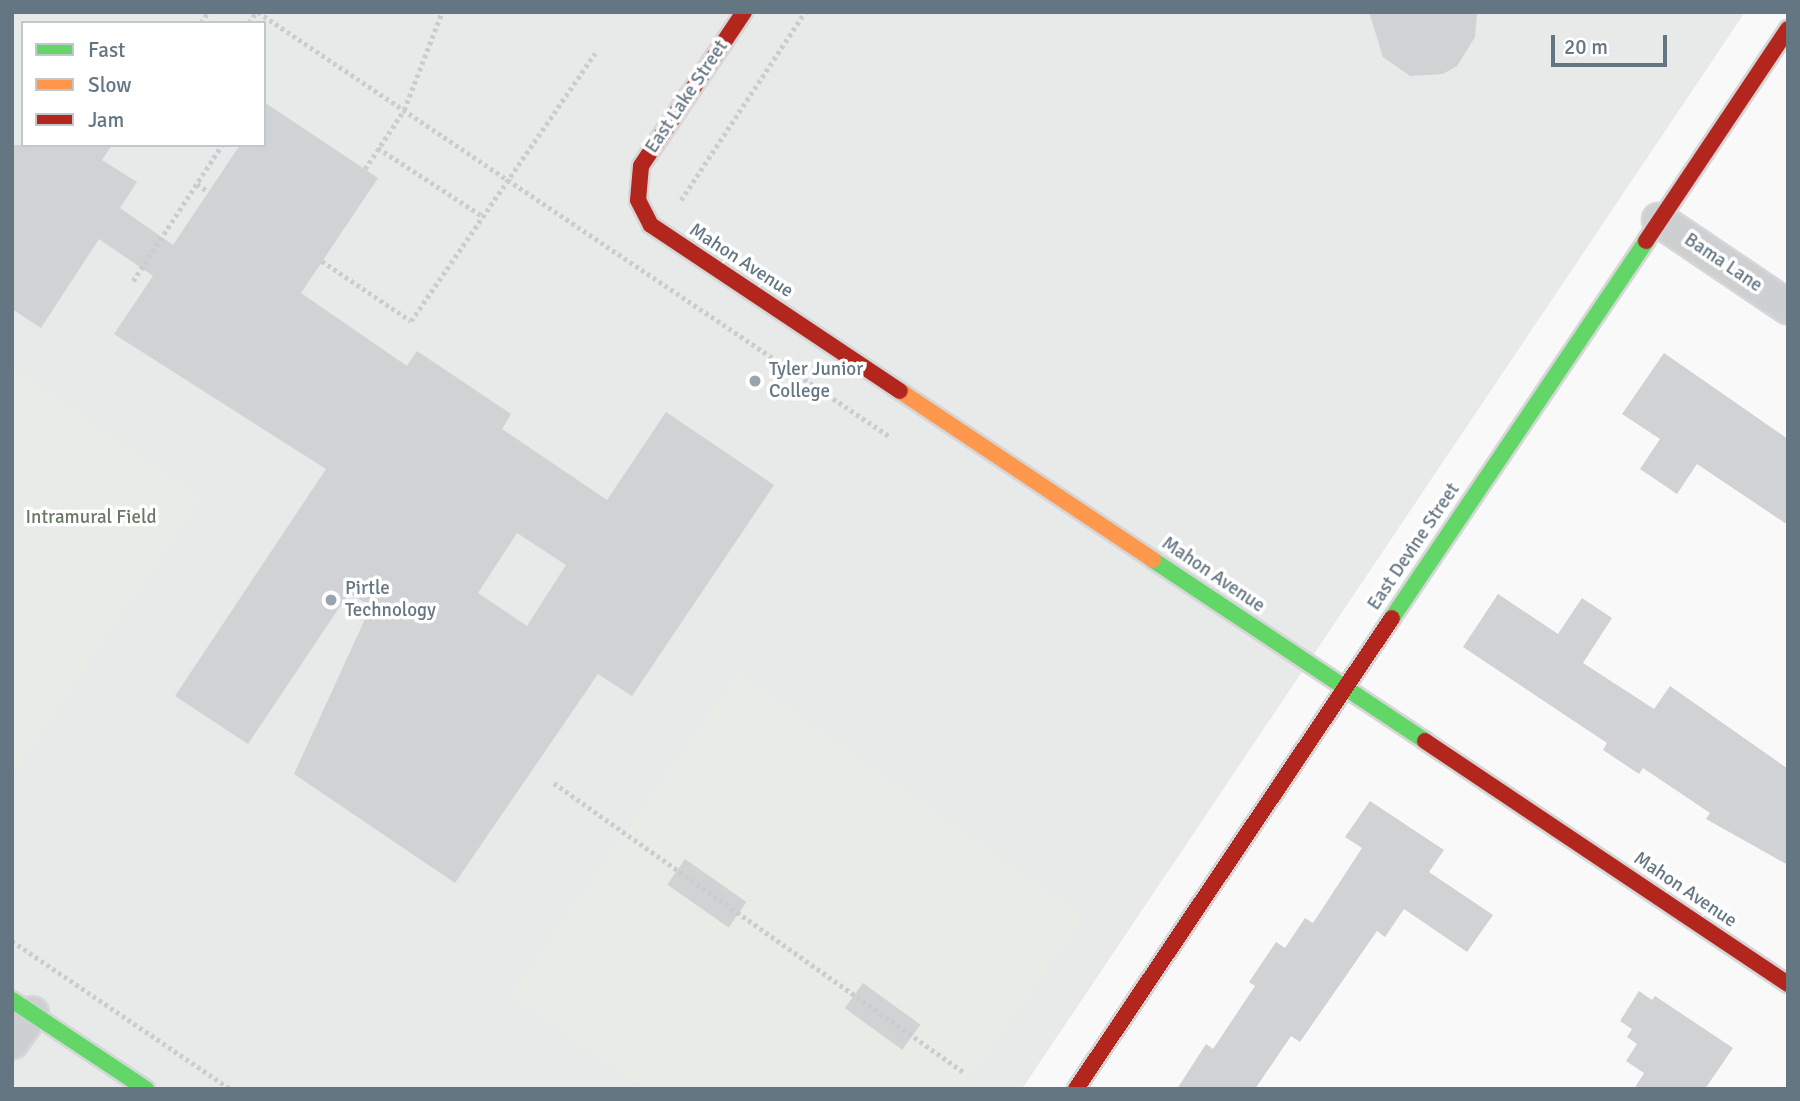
<!DOCTYPE html>
<style>
body{margin:0}
#map{position:relative;width:1800px;height:1101px;overflow:hidden;background:#f9f9f9;font-family:Signika,sans-serif}
div>[style]{position:absolute}
[style*='--x']{left:calc(var(--x)*1px);top:calc(var(--y)*1px);width:calc(var(--w)*1px);rotate:calc(var(--a)*1deg)}
.built>*{inset:0;background:#e8e9e9}
.green>*{inset:0;background:#e8ebe6}
.building>*{inset:0;background:#d0d2d3;transform-origin:0 0}
.path>*{height:4.5px;margin-top:-2.25px;transform-origin:0;background:repeating-linear-gradient(90deg,#cbcccd 0 3.5px,transparent 0 7px)}
.roads{filter:drop-shadow(2px 0 #d5d6d7) drop-shadow(-2px 0 #d5d6d7) drop-shadow(0 2px #d5d6d7) drop-shadow(0 -2px #d5d6d7)}
.street>*{height:32px;margin:-16px;padding:0 16px;transform-origin:16px;border-radius:16px;background:#cecfd0}
.fast>*{height:16px;margin:-8px;padding:0 8px;transform-origin:8px;border-radius:8px;background:#63d668}
.slow>*{height:16px;margin:-8px;padding:0 8px;transform-origin:8px;border-radius:8px;background:#ff974d}
.jam>*{height:16px;margin:-8px;padding:0 8px;transform-origin:8px;border-radius:8px;background:#b3261e}
.dots>*{width:19px;height:19px;translate:-50% -50%;box-sizing:border-box;border:4px solid #fff;border-radius:50%}
span{translate:-50% -50%;white-space:nowrap;text-align:center;line-height:1.15;-webkit-text-stroke:7px #fff;paint-order:stroke}
.street-label{font-size:19px;color:#657683}
.poi-label{font-size:19px;color:#657683}
.left{translate:0 -50%;text-align:left}
.park-label{font-size:19px;color:#687a64}
.frame{position:absolute;inset:0;border:14px solid #657683;pointer-events:none}
.legend{position:absolute;left:21px;top:21px;width:245px;height:126px;box-sizing:border-box;background:#fff;border:2px solid #c1c8cd;margin:0;padding:9px 12px;list-style:none;font-size:21px;color:#657683}
.legend li{display:flex;align-items:center;gap:14px;height:35px}
.legend b{width:35px;border:2px solid #c1c8cd}
.scale{position:absolute;left:1551px;top:35px;width:116px;height:32px;box-sizing:border-box;border:4px solid #657683;border-top:0;padding-left:9px;font-size:21px;line-height:24px;white-space:nowrap;color:#657683;-webkit-text-stroke:5px #fff;paint-order:stroke}
</style>
<div id="map">
<div class="built">
<i style="clip-path:polygon(evenodd,12px 12px,1745px 12px,1022px 1089px,12px 1089px,12px 12px,23px 23px,264px 23px,264px 145px,23px 145px,23px 23px)"></i>
</div>
<div class="green">
<i style="clip-path:polygon(12px 369px,201px 497px,12px 776px)"></i>
<i style="clip-path:polygon(738px 673px,1084px 917px,962px 1089px,644px 1089px,511px 995px)"></i>
</div>
<div class="building">
<i style="clip-path:polygon(1369px 12px,1477px 12px,1475px 37px,1457px 66px,1443px 74px,1410px 76px,1383px 57px)"></i>
<i style="clip-path:polygon(evenodd,264px 102px,378px 178px,301px 293px,407px 366px,417px 351px,511px 414px,502px 429px,607px 500px,666px 412px,774px 485px,632px 696px,598px 674px,455px 883px,294px 774px,371px 606px,349px 593px,248px 744px,175px 696px,326px 469px,114px 334px,153px 276px,99px 239px,41px 328px,12px 309px,12px 145px,112px 145px,102px 160px,137px 182px,120px 208px,173px 245px,240px 145px,264px 145px,264px 102px,517px 533px,566px 565px,527px 626px,478px 593px,517px 533px)"></i>
<i style="clip-path:polygon(1664px 353px,1788px 439px,1788px 525px,1697px 464px,1677px 494px,1640px 469px,1660px 439px,1622px 414px)"></i>
<i style="clip-path:polygon(1498px 594px,1558px 634px,1582px 598px,1612px 618px,1583px 663px,1654px 709px,1670px 686px,1788px 769px,1788px 865px,1706px 819px,1710px 813px,1643px 768px,1639px 774px,1603px 750px,1607px 743px,1463px 647px)"></i>
<i style="clip-path:polygon(1370px 801px,1444px 850px,1429px 872px,1493px 915px,1467px 952px,1404px 909px,1385px 937px,1377px 931px,1300px 1042px,1291px 1036px,1255px 1089px,1177px 1089px,1206px 1044px,1213px 1049px,1255px 986px,1249px 982px,1276px 942px,1285px 948px,1305px 918px,1313px 923px,1362px 848px,1345px 837px)"></i>
<i style="left:685px;top:859px;width:75px;height:31px;rotate:35deg"></i>
<i style="left:863px;top:983px;width:71px;height:31px;rotate:36deg"></i>
<i style="clip-path:polygon(1639px 991px,1652px 1000px,1655px 996px,1733px 1048px,1705px 1089px,1634px 1089px,1644px 1073px,1626px 1061px,1637px 1044px,1627px 1037px,1632px 1029px,1620px 1021px)"></i>
</div>
<div class="path">
<i style="--x:258;--y:12;--w:760;--a:33.9"></i>
<i style="--x:201;--y:23;--w:13;--a:-58"></i>
<i style="--x:249;--y:23;--w:13;--a:-58"></i>
<i style="--x:378;--y:148;--w:126;--a:33.1"></i>
<i style="--x:365;--y:169;--w:71;--a:-56.5"></i>
<i style="--x:404;--y:110;--w:105;--a:-68.8"></i>
<i style="--x:197;--y:184;--w:14;--a:34"></i>
<i style="--x:681;--y:200;--w:225;--a:-56.6"></i>
<i style="--x:322;--y:261;--w:107;--a:34"></i>
<i style="--x:411;--y:321;--w:325;--a:-55.5"></i>
<i style="--x:133;--y:281;--w:163;--a:-56.8"></i>
<i style="--x:554;--y:783;--w:503;--a:35.21"></i>
<i style="--x:12;--y:941;--w:264;--a:34.1"></i>
</div>
<div class="roads">
<div class="street">
<i style="--x:1659;--y:220;--w:156;--a:34"></i>
<i style="--x:12;--y:1042;--w:35;--a:-55"></i>
</div>
<div class="fast">
<i style="--x:1153;--y:560;--w:327;--a:33.6"></i>
<i style="--x:1392;--y:618;--w:455;--a:-56"></i>
<i style="--x:12;--y:1000;--w:161;--a:33.6"></i>
</div>
<div class="slow">
<i style="--x:900;--y:391;--w:304;--a:33.7"></i>
</div>
<div class="jam">
<i style="--x:744;--y:12;--w:185;--a:123.8"></i>
<i style="--x:641;--y:166;--w:34;--a:95"></i>
<i style="--x:638;--y:200;--w:28;--a:63"></i>
<i style="--x:651;--y:225;--w:299;--a:33.7"></i>
<i style="--x:1646;--y:241;--w:255;--a:-56.2"></i>
<i style="--x:1425;--y:741;--w:437;--a:33.8"></i>
<i style="--x:1076;--y:1089;--w:567;--a:-56.14"></i>
</div>
</div>
<div class="dots">
<i style="left:755px;top:381px;background:#99a4ac"></i>
<i style="left:331px;top:600px;background:#99a4ac"></i>
</div>
<div class="street-label">
<span style="left:687px;top:97px;rotate:-56deg">East Lake Street</span>
<span style="left:741px;top:261px;rotate:33deg">Mahon Avenue</span>
<span style="left:1723px;top:263px;rotate:34deg">Bama Lane</span>
<span style="left:1414px;top:547px;rotate:-56deg">East Devine Street</span>
<span style="left:1213px;top:575px;rotate:34deg">Mahon Avenue</span>
<span style="left:1685px;top:890px;rotate:34deg">Mahon Avenue</span>
</div>
<div class="poi-label">
<span class="left" style="left:769px;top:381px">Tyler Junior<br>College</span>
<span class="left" style="left:345px;top:600px">Pirtle<br>Technology</span>
</div>
<div class="park-label">
<span style="left:91px;top:518px">Intramural Field</span>
</div>
<div class="frame"></div>
<ul class="legend">
<li><b style="height:9px;background:#63d668"></b>Fast</li>
<li><b style="height:9px;background:#ff974d"></b>Slow</li>
<li><b style="height:9px;background:#b3261e"></b>Jam</li>
</ul>
<div class="scale">20 m</div>
</div>
